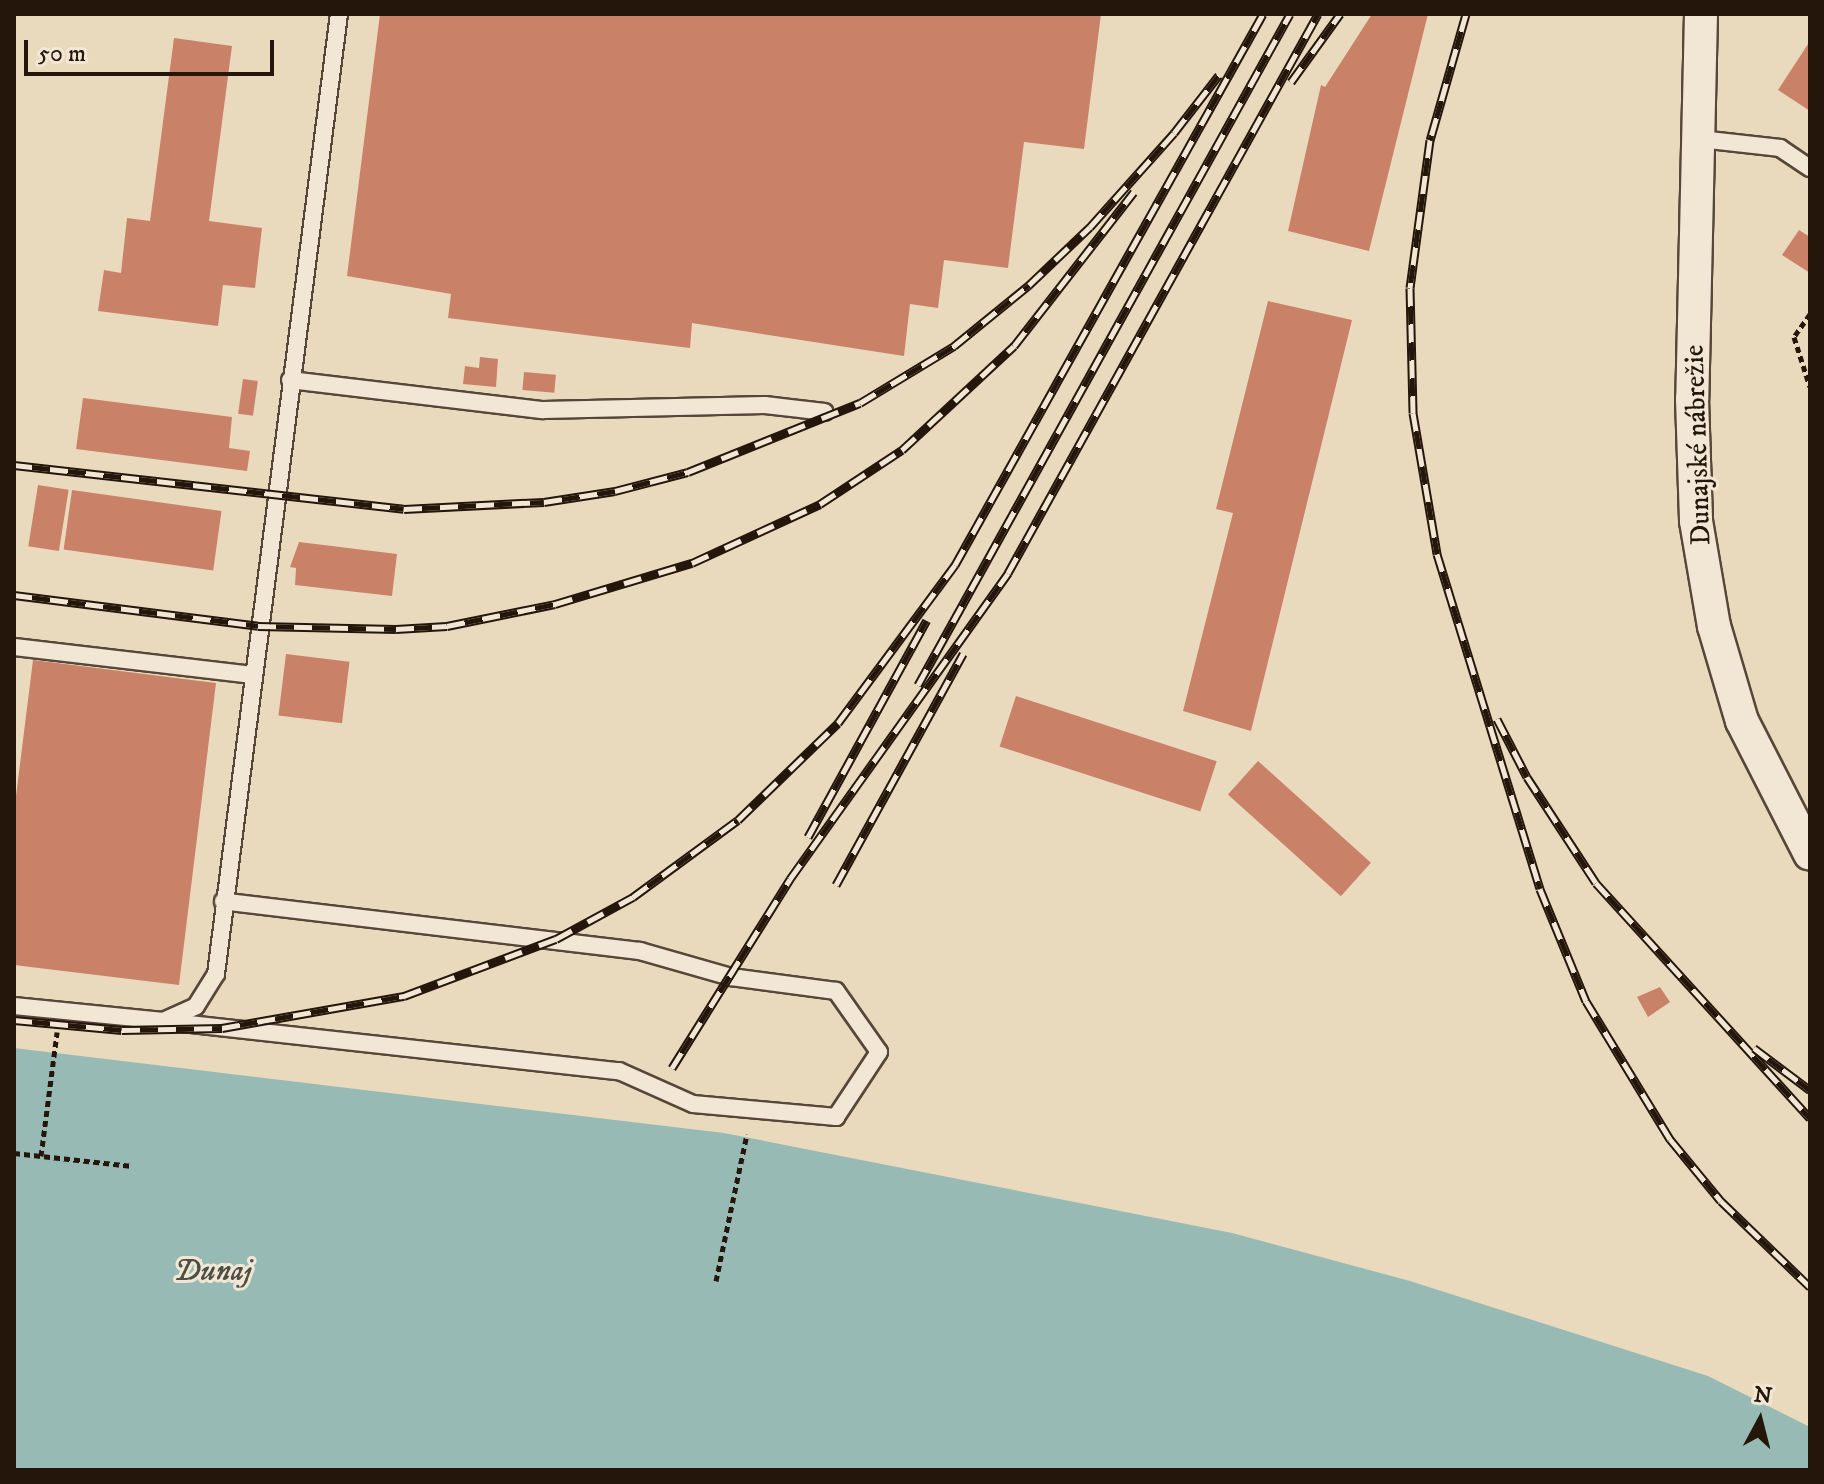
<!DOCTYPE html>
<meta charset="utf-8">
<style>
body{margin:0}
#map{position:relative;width:1824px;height:1484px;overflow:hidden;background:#eadabd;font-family:"IM FELL DW Pica",serif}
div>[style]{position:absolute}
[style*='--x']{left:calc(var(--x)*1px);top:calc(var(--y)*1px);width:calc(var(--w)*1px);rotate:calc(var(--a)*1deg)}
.water>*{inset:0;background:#98bab5}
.building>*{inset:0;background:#c98268;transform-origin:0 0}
.path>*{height:5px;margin-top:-2.5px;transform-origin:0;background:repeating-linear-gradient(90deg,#24160b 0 6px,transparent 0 10px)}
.roads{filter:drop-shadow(2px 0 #564738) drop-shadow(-2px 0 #564738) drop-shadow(0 2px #564738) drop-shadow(0 -2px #564738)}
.lane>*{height:16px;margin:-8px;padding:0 8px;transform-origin:8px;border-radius:8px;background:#f1e7d4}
.street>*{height:32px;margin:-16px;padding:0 16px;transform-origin:16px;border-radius:16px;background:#f1e7d4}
.rail>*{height:9px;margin-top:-4.5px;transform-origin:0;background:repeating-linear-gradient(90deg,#f1e7d4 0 18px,#24160b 0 36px);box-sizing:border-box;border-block:2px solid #24160b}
span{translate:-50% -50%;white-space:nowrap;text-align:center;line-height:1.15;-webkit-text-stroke:6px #f1e7d4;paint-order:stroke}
.street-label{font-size:28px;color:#24160b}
.water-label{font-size:30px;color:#4d4f46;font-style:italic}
.frame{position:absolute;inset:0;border:16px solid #24160b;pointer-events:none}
.north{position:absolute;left:1720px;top:1380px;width:80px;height:80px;-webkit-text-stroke:6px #f1e7d4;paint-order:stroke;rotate:7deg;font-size:22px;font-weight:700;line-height:32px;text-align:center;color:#24160b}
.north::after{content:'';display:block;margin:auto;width:28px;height:36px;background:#24160b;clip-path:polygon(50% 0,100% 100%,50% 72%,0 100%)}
.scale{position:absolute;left:24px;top:40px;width:250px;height:36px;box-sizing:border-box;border:4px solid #24160b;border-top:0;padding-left:10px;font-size:24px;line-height:28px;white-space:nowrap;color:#24160b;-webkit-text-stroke:6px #f1e7d4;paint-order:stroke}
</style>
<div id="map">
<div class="water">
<i style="clip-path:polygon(14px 1048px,724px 1133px,1232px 1233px,1410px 1281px,1708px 1376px,1810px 1427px,1810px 1470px,14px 1470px)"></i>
</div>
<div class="building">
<i style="clip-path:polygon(380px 14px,1101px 14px,1084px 149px,1024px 142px,1008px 268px,944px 260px,938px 308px,910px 304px,904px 356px,692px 323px,690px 348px,448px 318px,451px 294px,347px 276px)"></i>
<i style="clip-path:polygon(1372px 14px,1428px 14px,1369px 251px,1288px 231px,1321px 85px,1325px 87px)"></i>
<i style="clip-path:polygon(174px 38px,232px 46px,209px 221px,262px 228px,255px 288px,223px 285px,218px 326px,98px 311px,104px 270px,121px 273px,127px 218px,150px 221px)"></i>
<i style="clip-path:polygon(1810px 41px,1810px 111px,1778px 90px)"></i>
<i style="clip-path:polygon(1799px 230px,1810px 237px,1810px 273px,1782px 255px)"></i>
<i style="clip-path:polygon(1268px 301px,1352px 320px,1251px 731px,1183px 711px,1233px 513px,1216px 509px)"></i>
<i style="clip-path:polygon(480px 357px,498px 359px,496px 387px,463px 384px,465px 366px,479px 368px)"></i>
<i style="left:524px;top:372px;width:32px;height:18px;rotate:5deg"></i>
<i style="left:243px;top:379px;width:15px;height:35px;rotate:8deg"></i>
<i style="clip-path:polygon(83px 398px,232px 417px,229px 448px,250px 451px,247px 471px,76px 449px)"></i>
<i style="left:38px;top:485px;width:31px;height:62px;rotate:9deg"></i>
<i style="left:72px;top:490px;width:151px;height:60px;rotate:8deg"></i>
<i style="clip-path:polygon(299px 542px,397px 554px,392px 596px,295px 585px,296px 568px,290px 567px)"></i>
<i style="left:286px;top:654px;width:64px;height:62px;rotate:7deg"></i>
<i style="clip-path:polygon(33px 660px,216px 683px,179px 985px,14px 965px,14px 812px)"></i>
<i style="left:1016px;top:696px;width:211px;height:53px;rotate:18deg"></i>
<i style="left:1258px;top:761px;width:152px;height:45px;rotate:42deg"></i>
<i style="clip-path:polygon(1660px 987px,1670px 1002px,1648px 1017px,1637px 997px)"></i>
</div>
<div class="path">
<i style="--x:1810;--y:314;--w:28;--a:125"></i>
<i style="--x:1794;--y:337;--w:52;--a:72.3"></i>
<i style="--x:14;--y:1153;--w:119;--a:6.3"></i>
<i style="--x:41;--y:1156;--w:125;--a:-82.6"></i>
<i style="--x:716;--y:1281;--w:150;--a:-78.1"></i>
</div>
<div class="roads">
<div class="lane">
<i style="--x:1700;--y:139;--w:81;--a:6.4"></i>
<i style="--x:1780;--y:148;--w:36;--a:34"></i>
<i style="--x:290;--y:380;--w:255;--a:6.8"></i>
<i style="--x:543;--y:410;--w:222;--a:-1.3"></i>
<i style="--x:765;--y:405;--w:60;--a:6.7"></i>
<i style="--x:14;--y:647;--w:239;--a:6.7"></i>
<i style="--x:14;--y:1006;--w:150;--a:5.7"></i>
<i style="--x:163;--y:1021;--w:36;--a:-24"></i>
<i style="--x:196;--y:1006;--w:38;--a:-58"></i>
<i style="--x:216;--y:974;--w:968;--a:-82.7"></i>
<i style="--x:163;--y:1021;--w:459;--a:6.3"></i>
<i style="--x:619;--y:1071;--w:81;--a:24"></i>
<i style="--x:693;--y:1104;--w:144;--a:5.2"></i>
<i style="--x:836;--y:1117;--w:78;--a:-56.5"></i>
<i style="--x:879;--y:1052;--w:75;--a:-125.2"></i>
<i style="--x:836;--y:991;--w:106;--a:-172.4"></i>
<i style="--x:731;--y:977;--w:95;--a:-164.1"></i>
<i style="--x:640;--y:951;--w:420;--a:-173.2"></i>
</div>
<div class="street">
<i style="--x:1701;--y:14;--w:385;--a:91.3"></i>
<i style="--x:1692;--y:399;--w:122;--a:88.1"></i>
<i style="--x:1696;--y:521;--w:107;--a:80.3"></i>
<i style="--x:1714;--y:626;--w:99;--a:73.6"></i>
<i style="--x:1742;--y:721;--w:149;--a:62.9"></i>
</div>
</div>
<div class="rail">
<i style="--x:1466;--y:14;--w:131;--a:105.9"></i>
<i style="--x:1430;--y:140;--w:149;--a:97.7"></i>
<i style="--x:1410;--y:288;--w:125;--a:88.6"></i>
<i style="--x:1413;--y:413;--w:143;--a:80.3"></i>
<i style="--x:1437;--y:554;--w:350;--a:72.9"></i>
<i style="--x:1540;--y:889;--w:121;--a:67.7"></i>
<i style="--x:1586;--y:1001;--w:162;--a:58.7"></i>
<i style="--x:1670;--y:1139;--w:80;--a:50.6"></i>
<i style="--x:1721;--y:1201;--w:124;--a:44"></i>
<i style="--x:1291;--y:82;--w:84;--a:-54.2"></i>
<i style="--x:14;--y:465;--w:392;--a:6.4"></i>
<i style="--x:404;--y:509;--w:140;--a:-2.9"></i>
<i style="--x:544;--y:502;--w:72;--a:-8.8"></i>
<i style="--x:615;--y:491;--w:75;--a:-14.6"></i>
<i style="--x:688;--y:472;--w:185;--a:-21.9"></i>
<i style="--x:860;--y:403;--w:110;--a:-31.2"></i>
<i style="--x:954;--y:346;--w:97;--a:-39.1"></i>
<i style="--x:1029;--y:285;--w:84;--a:-43.6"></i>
<i style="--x:1090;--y:227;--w:126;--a:-48.2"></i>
<i style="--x:1174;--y:133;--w:73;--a:-52.2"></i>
<i style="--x:14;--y:595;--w:246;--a:7.2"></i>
<i style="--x:258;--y:626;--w:138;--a:1.2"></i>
<i style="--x:396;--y:629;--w:51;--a:-3.4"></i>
<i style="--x:447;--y:626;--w:110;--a:-11.5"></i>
<i style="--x:555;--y:604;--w:143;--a:-16.7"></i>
<i style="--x:692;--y:563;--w:141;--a:-24.7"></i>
<i style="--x:820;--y:504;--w:98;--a:-33.4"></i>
<i style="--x:902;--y:450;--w:153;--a:-42.9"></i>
<i style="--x:1014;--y:346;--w:195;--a:-52.1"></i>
<i style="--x:918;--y:685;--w:767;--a:-61"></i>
<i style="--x:1497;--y:719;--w:65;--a:62.7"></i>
<i style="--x:1527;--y:777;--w:126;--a:56.9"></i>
<i style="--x:1596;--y:883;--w:318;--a:47.7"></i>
<i style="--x:808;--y:837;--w:247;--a:-61.3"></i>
<i style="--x:836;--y:885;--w:264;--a:-61.2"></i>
<i style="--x:14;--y:1020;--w:108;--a:5.3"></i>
<i style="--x:122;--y:1030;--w:100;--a:-1.1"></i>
<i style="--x:222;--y:1028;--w:185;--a:-10"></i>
<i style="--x:404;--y:996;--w:162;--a:-20.6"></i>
<i style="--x:556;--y:939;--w:88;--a:-28.6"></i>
<i style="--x:633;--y:897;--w:130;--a:-36.3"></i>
<i style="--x:738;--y:820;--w:139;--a:-44.1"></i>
<i style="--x:838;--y:723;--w:197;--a:-53.5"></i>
<i style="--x:955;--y:565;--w:631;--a:-60.8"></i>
<i style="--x:1754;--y:1048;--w:70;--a:36.9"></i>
<i style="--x:672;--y:1068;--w:223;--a:-58"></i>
<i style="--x:790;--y:879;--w:376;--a:-54.5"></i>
<i style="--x:1008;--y:573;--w:639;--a:-60.99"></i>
</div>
<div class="street-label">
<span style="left:1698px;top:445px;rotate:-92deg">Dunajské nábrežie</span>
</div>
<div class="water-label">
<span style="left:213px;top:1272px">Dunaj</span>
</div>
<div class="frame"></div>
<div class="north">N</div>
<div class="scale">50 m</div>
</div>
